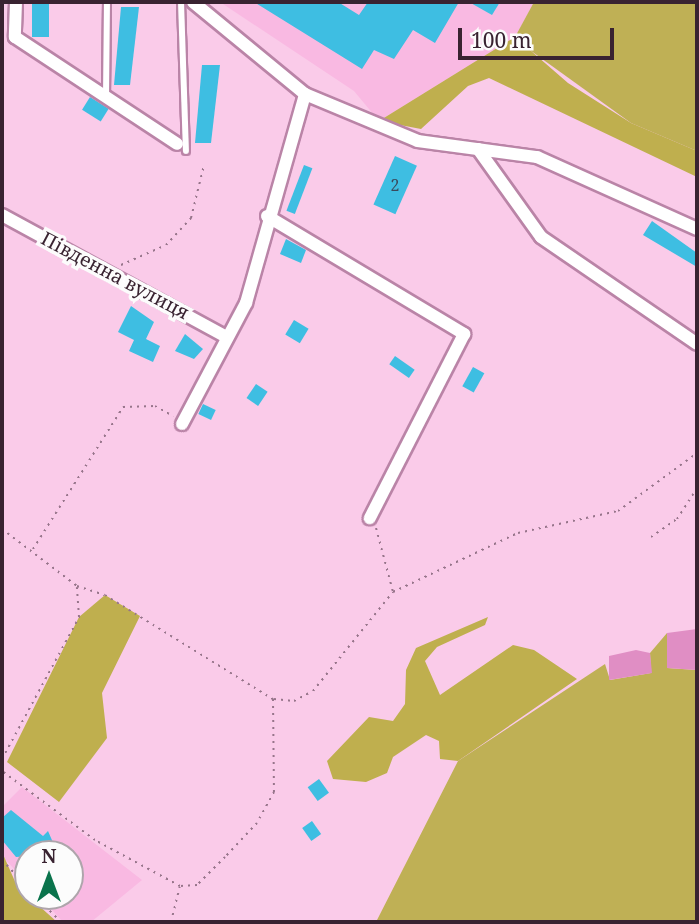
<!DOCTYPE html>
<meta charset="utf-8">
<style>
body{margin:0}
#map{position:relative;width:699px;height:924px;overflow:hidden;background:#facbe9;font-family:"Noto Serif",serif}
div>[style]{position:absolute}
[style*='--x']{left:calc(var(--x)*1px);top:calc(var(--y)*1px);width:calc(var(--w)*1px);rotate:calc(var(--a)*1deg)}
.built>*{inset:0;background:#f9b9e2}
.green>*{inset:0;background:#bfb055}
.forest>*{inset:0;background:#bfaf4e}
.water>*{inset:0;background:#e08ec4}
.building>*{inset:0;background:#3ebee2;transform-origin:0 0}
.path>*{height:2px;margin-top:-1px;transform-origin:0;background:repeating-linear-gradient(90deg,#97758b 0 2px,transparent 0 7px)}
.roads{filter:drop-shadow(2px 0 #ba84a7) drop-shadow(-2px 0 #ba84a7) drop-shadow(0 2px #ba84a7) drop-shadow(0 -2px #ba84a7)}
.lane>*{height:6px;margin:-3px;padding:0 3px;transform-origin:3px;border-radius:3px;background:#fff}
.street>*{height:12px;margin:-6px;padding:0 6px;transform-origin:6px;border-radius:6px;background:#fff}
span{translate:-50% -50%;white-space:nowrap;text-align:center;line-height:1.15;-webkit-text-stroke:7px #fcfcfc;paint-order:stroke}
.number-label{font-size:16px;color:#3a4a5d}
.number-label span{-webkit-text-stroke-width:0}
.street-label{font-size:19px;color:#392331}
.frame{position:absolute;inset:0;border:4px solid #392331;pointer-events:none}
.north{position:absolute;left:14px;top:840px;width:70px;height:70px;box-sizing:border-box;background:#fcfcfc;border:2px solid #aea5ab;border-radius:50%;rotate:0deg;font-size:19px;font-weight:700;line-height:28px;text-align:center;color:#392331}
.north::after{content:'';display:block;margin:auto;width:24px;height:32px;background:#0a734c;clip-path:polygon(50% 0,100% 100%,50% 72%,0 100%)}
.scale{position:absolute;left:458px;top:28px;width:156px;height:32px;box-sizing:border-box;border:4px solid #392331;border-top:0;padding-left:9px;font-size:21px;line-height:24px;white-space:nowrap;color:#392331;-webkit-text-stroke:5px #fcfcfc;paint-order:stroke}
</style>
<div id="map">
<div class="built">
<i style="clip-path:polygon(220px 2px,534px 2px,515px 37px,379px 121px,354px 91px)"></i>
<i style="clip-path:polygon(22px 787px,142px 880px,91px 922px,63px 922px,39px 896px,70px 896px,70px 854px,28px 854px,28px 884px,2px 856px,2px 807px)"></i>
</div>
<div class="green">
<i style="clip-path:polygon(534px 2px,697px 2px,697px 151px,631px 123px,527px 48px,515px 37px)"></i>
<i style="clip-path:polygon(667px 633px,667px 668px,697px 670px,697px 922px,376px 922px,458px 761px,605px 664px,610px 680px,651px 673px,650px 653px)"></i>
</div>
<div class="forest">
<i style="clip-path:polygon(515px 37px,568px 83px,631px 123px,697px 151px,697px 177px,489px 78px,468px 86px,421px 129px,379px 121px)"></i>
<i style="clip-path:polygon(105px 595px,140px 616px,102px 693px,107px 738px,59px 802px,7px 762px,79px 617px)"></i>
<i style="clip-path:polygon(488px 617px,485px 625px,437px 647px,425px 661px,440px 695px,513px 645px,534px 650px,577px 679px,458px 761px,440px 759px,439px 741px,426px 735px,393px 757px,387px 773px,366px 782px,333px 779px,327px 761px,369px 717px,393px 721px,405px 704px,406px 670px,416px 648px)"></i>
<i style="clip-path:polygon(2px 852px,17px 886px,57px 922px,2px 922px)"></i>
</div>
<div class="water">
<i style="clip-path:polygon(697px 629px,697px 670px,667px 668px,667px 633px)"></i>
<i style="clip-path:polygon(636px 650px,650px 653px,652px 673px,609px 680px,609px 656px)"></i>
</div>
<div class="building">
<i style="left:32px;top:2px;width:17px;height:35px"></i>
<i style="clip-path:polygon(254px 2px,338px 2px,359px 15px,368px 2px,459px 2px,435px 43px,413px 30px,394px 59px,374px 50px,362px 69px)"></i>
<i style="clip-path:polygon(469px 2px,500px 2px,492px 15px)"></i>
<i style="clip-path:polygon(121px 7px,139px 7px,130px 85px,114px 85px)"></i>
<i style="clip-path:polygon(202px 65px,220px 65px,211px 143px,195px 143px)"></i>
<i style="left:90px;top:97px;width:22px;height:15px;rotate:32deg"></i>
<i style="left:395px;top:156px;width:24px;height:53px;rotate:24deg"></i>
<i style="left:304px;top:165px;width:9px;height:49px;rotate:21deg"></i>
<i style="clip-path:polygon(652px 221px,697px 253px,697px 267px,643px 235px)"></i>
<i style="clip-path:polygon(286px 239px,306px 250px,301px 263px,280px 254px)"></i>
<i style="clip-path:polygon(131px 306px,154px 322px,146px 339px,160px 346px,153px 362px,129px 351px,134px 340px,118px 332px)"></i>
<i style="left:294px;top:320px;width:17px;height:17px;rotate:31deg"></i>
<i style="clip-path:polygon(185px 334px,203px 349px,194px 359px,175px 351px)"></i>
<i style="left:395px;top:356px;width:24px;height:10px;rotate:35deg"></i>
<i style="left:473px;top:367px;width:13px;height:22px;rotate:29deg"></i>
<i style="left:256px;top:384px;width:14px;height:17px;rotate:34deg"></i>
<i style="left:203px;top:404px;width:14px;height:11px;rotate:25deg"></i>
<i style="left:319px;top:779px;width:17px;height:14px;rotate:54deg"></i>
<i style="clip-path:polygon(11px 810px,43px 836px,48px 831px,58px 854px,16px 857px,2px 840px,2px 818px)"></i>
<i style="left:312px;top:821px;width:16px;height:12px;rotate:55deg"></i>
</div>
<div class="path">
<i style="--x:121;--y:265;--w:49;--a:-24"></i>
<i style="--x:166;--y:245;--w:37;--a:-47"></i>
<i style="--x:191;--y:218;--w:55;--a:-76.2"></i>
<i style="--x:376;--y:528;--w:66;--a:75.1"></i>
<i style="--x:2;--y:529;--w:94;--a:37.2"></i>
<i style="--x:77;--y:586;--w:29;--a:18"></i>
<i style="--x:105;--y:595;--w:198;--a:31.8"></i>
<i style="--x:273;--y:699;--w:93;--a:89.4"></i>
<i style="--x:274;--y:792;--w:35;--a:119"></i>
<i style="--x:257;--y:823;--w:47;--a:133.3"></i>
<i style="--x:225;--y:857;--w:40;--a:135"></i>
<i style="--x:197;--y:885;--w:17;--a:177"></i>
<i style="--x:180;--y:886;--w:97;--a:-151.6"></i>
<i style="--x:95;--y:840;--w:116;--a:-143.4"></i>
<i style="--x:651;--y:537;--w:32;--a:-35"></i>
<i style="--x:677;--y:519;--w:37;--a:-57"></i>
<i style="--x:33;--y:549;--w:168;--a:-57.6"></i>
<i style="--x:123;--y:407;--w:32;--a:-2"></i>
<i style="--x:155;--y:406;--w:21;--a:29"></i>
<i style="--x:274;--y:699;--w:20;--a:6"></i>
<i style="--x:294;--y:701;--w:21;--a:-28"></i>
<i style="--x:313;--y:691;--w:127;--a:-51.1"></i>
<i style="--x:393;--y:592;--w:138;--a:-25.3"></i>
<i style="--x:518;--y:533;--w:102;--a:-12.4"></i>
<i style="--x:618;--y:511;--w:98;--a:-36.3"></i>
<i style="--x:2;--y:759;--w:162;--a:-61.5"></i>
<i style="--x:79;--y:617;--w:30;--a:-94"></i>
<i style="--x:2;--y:860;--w:38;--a:47"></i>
<i style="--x:35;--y:896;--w:37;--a:45"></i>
<i style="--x:171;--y:922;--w:36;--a:-76"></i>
</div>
<div class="roads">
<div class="lane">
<i style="--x:181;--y:2;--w:149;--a:88.1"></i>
<i style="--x:106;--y:96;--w:94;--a:-89.4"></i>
</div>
<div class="street">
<i style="--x:16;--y:2;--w:35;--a:92"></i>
<i style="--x:15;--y:37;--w:194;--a:33.4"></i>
<i style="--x:193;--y:2;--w:145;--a:39.4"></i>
<i style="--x:305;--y:94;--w:122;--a:22.6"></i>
<i style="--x:418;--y:141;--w:120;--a:7.7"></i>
<i style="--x:537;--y:157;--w:175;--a:24.2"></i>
<i style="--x:478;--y:149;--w:108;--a:54.4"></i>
<i style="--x:541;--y:237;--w:189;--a:34.4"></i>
<i style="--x:2;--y:215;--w:256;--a:28.5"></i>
<i style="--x:267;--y:216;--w:230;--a:30.9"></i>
<i style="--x:464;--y:334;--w:207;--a:117.1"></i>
<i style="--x:182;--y:424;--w:137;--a:-62.1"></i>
<i style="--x:246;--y:303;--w:217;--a:-74.2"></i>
</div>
</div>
<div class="number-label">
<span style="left:395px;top:185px">2</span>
</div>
<div class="street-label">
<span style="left:115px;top:276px;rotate:28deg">Південна вулиця</span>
</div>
<div class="frame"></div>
<div class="north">N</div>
<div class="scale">100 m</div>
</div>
